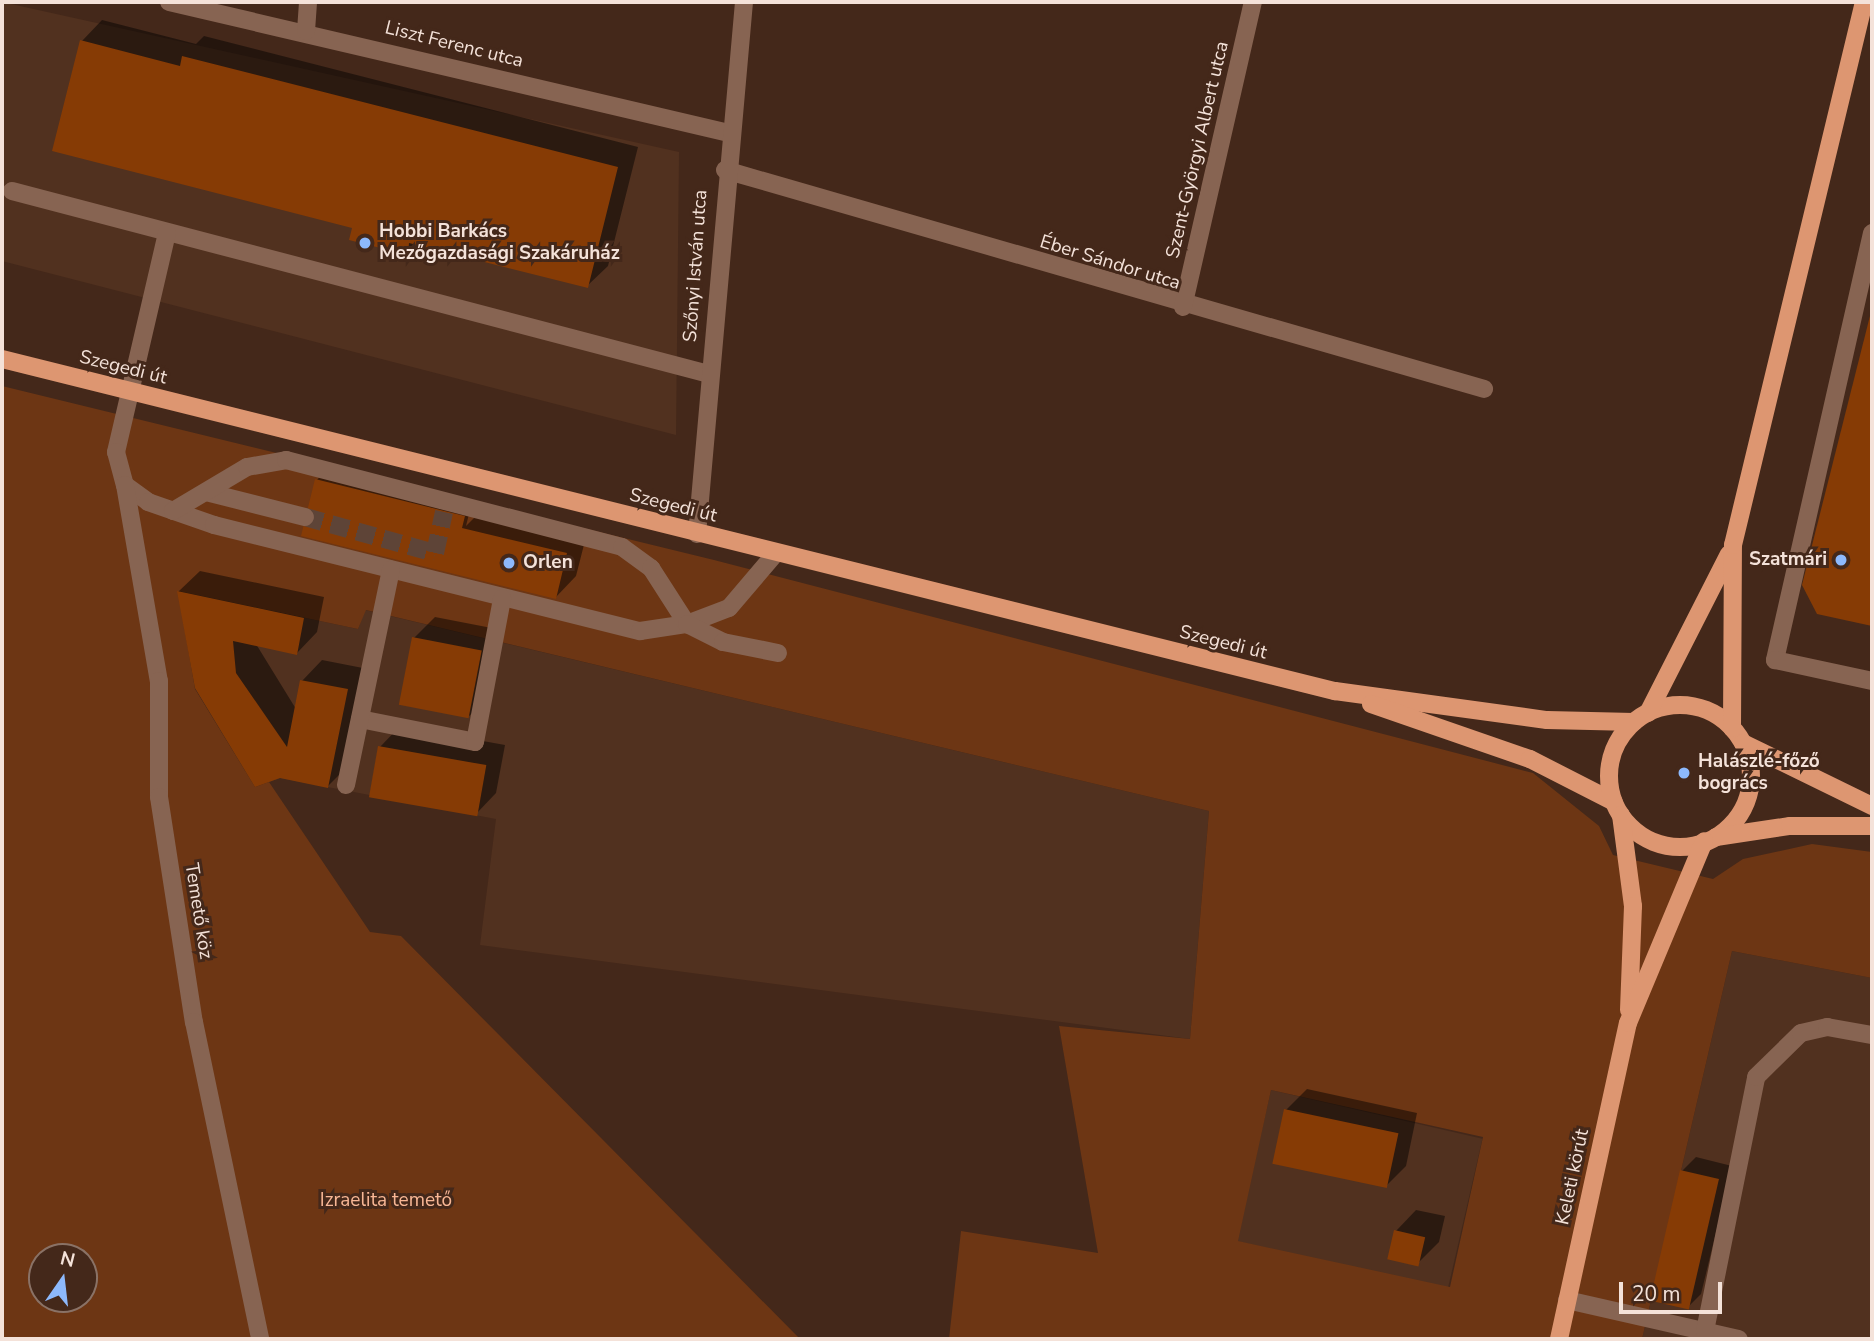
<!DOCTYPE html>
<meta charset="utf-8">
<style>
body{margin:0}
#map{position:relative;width:1874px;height:1341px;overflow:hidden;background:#44281a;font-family:"Nunito Sans",sans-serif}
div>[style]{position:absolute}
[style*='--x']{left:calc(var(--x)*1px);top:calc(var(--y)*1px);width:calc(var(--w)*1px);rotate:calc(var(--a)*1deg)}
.built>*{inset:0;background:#51311f;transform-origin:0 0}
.green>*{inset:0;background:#6d3614}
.shadow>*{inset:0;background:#0007}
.building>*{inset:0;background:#863b05;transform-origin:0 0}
.minor-tunnel>*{height:18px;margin-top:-9px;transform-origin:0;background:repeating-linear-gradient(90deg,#5e4437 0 18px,transparent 0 27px)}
.minor>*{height:18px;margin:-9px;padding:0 9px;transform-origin:9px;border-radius:9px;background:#876452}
.major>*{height:18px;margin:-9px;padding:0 9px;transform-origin:9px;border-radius:9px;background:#dd9671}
.major>.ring{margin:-9px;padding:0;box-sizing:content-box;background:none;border:18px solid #dd9671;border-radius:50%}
.dots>*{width:19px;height:19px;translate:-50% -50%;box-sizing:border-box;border:4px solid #44281a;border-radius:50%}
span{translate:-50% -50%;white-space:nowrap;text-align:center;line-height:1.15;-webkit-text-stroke:6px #44281a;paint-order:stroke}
.street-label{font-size:19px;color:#f4e2d9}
.poi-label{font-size:19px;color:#f4e2d9;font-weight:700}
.left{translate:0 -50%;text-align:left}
.right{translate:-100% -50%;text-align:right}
.park-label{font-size:19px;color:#f8b795}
.frame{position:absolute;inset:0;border:4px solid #f4e2d9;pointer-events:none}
.north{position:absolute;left:28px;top:1243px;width:70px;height:70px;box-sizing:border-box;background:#44281a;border:2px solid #8a7266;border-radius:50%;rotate:14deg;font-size:19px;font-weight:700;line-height:28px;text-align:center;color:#f4e2d9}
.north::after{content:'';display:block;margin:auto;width:24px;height:32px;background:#8db9fc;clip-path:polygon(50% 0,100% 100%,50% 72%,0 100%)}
.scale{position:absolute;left:1619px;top:1282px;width:103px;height:32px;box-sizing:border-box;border:4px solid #f4e2d9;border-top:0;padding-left:9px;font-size:21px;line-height:24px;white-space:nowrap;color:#f4e2d9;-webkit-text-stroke:5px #44281a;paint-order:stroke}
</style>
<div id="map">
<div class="built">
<i style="clip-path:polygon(2px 2px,679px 152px,676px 435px,2px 261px)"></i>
<i style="clip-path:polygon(177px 591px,358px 629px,365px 610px,1209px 811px,1190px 1039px,480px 945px,496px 819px,280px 778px,255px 787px,195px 688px)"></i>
<i style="clip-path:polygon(1732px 951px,1872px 978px,1872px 1339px,1642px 1339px)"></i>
<i style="left:1271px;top:1090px;width:217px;height:155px;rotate:13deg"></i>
</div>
<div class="green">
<i style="clip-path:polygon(evenodd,2px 386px,714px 560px,1533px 773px,1599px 826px,1613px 855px,1713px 879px,1743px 859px,1812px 844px,1872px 852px,1872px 978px,1732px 951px,1642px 1339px,949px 1339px,961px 1231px,1098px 1253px,1059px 1026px,1190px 1039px,1209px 811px,366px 610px,358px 629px,178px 591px,195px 689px,255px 787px,269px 782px,370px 932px,401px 936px,800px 1339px,2px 1339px,2px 386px,1271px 1090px,1483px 1137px,1450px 1287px,1238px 1241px,1271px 1090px,2px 386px,42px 1257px,84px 1257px,84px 1299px,42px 1299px,42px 1257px)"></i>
</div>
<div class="shadow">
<i style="clip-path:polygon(102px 20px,196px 44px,204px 36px,638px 147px,608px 266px,587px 286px,417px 243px,407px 253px,354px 226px,82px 41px)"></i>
<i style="clip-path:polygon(1872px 311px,1872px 624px,1818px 612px,1821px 522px)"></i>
<i style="clip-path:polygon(323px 473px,470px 510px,466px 526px,484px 508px,587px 533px,576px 576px,556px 597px,317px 480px)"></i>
<i style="clip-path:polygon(200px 571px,324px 597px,317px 632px,297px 653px,256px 644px,296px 709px,302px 681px,322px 660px,368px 669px,349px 765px,328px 786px,197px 688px,179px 591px)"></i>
<i style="clip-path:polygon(435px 617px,502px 630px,490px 696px,469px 716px,414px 638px)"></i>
<i style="clip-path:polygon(400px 726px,505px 745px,496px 793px,476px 814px,380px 747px)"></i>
<i style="clip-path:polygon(1307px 1089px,1417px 1113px,1406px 1166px,1385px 1187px,1286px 1110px)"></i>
<i style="clip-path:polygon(1696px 1157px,1732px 1166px,1701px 1294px,1687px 1308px,1682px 1171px)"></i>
<i style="clip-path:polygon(1416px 1210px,1445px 1216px,1439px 1242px,1418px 1263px,1396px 1231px)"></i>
</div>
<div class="building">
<i style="clip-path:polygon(80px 40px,180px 66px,182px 56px,618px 167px,588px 288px,409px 243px,408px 255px,349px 240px,352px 228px,52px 151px)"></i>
<i style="clip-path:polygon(1872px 308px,1872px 626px,1817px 614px,1802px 585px)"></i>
<i style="clip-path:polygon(315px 479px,465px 516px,462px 528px,567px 553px,556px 599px,301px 536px)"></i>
<i style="clip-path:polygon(177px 591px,304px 618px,297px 655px,233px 641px,236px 673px,287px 747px,300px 680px,348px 689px,328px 788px,280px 778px,255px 787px,195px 688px)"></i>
<i style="left:412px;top:637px;width:71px;height:69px;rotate:11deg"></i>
<i style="left:378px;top:746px;width:110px;height:52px;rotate:10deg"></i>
<i style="left:1284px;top:1109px;width:117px;height:56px;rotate:12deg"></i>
<i style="left:1680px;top:1170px;width:40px;height:134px;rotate:13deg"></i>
<i style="left:1394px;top:1230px;width:32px;height:30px;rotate:13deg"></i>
</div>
<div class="minor-tunnel">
<i style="--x:305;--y:517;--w:135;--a:15.5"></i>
<i style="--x:435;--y:553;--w:42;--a:-77.6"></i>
</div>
<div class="minor">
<i style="--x:169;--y:2;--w:575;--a:13.17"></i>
<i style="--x:306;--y:31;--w:29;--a:-86"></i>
<i style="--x:725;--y:170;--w:790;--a:16.09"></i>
<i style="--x:12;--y:191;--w:721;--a:14.71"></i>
<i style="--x:167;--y:233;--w:225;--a:103.1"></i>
<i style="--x:116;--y:452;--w:34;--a:75"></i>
<i style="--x:125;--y:485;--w:29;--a:36"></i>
<i style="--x:148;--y:502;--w:70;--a:19.2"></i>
<i style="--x:214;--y:525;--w:439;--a:14"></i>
<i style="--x:640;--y:631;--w:48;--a:-8.5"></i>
<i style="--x:687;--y:624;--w:45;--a:-20.9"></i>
<i style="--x:729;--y:608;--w:71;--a:-49.6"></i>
<i style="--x:1872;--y:233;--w:438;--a:102.8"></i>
<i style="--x:1775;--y:660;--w:99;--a:12.2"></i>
<i style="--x:1183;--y:307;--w:313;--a:-77.1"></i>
<i style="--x:125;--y:485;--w:199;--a:80.2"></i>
<i style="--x:159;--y:681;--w:116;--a:90"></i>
<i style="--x:159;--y:797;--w:228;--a:81.2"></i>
<i style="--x:194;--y:1022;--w:324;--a:78.2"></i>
<i style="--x:206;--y:492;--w:102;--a:14.2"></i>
<i style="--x:173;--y:511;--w:86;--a:-30.7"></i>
<i style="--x:247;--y:467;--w:40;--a:-10"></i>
<i style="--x:286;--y:460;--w:347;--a:14.5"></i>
<i style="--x:622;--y:547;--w:36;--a:36"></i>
<i style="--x:651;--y:568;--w:67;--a:57.3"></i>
<i style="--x:687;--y:624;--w:40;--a:26.6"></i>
<i style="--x:723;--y:642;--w:56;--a:11.3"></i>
<i style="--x:697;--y:534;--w:534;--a:-84.95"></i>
<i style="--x:360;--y:719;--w:117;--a:11.3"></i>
<i style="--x:475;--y:742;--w:146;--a:-79.3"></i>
<i style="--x:346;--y:785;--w:220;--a:-78.2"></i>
<i style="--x:1567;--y:1300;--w:176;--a:12.8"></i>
<i style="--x:1705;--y:1331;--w:259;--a:-78.6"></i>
<i style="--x:1756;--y:1077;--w:63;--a:-44.4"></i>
<i style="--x:1801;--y:1033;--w:27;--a:-13"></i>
<i style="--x:1827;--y:1027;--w:46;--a:10.1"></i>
</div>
<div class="major">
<i style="--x:2;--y:359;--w:1374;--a:13.99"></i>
<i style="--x:1335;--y:691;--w:214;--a:7.8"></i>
<i style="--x:1547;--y:720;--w:87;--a:1.3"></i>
<i style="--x:1371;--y:704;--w:168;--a:19.1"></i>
<i style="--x:1530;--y:759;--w:94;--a:27.1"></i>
<i class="ring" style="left:1609px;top:705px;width:124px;height:124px"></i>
<i style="--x:1648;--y:713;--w:178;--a:-63"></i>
<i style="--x:1732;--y:728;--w:183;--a:-89.7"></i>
<i style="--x:1733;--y:545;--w:559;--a:-76.44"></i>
<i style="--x:1743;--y:743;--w:144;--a:26"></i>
<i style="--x:1621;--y:815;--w:92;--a:82.5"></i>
<i style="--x:1633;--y:906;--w:104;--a:92.2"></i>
<i style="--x:1716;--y:837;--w:75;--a:-8.5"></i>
<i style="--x:1790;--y:826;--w:82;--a:0"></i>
<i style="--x:1559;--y:1339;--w:323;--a:-77.7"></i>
<i style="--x:1628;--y:1023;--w:197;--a:-67.3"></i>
</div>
<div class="dots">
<i style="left:365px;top:243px;background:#8db9fc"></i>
<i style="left:1841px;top:560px;background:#8db9fc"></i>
<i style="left:509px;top:563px;background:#8db9fc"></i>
<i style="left:1684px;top:773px;background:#8db9fc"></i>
</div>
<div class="street-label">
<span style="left:454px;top:45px;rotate:14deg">Liszt Ferenc utca</span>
<span style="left:1198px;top:150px;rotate:-77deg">Szent-Györgyi Albert utca</span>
<span style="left:1110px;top:263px;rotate:17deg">Éber Sándor utca</span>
<span style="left:696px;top:266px;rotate:-86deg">Szőnyi István utca</span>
<span style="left:123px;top:368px;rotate:14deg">Szegedi út</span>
<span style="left:673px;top:506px;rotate:14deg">Szegedi út</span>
<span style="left:1223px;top:643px;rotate:14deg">Szegedi út</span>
<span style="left:198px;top:911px;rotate:81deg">Temető köz</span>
<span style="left:1573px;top:1177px;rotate:-78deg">Keleti körút</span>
</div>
<div class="poi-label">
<span class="left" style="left:379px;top:243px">Hobbi Barkács<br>Mezőgazdasági Szakáruház</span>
<span class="right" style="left:1827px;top:560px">Szatmári</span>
<span class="left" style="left:523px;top:563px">Orlen</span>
<span class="left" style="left:1698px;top:773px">Halászlé-főző<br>bogrács</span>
</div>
<div class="park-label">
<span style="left:386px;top:1201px">Izraelita temető</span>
</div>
<div class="frame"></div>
<div class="north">N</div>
<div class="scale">20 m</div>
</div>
